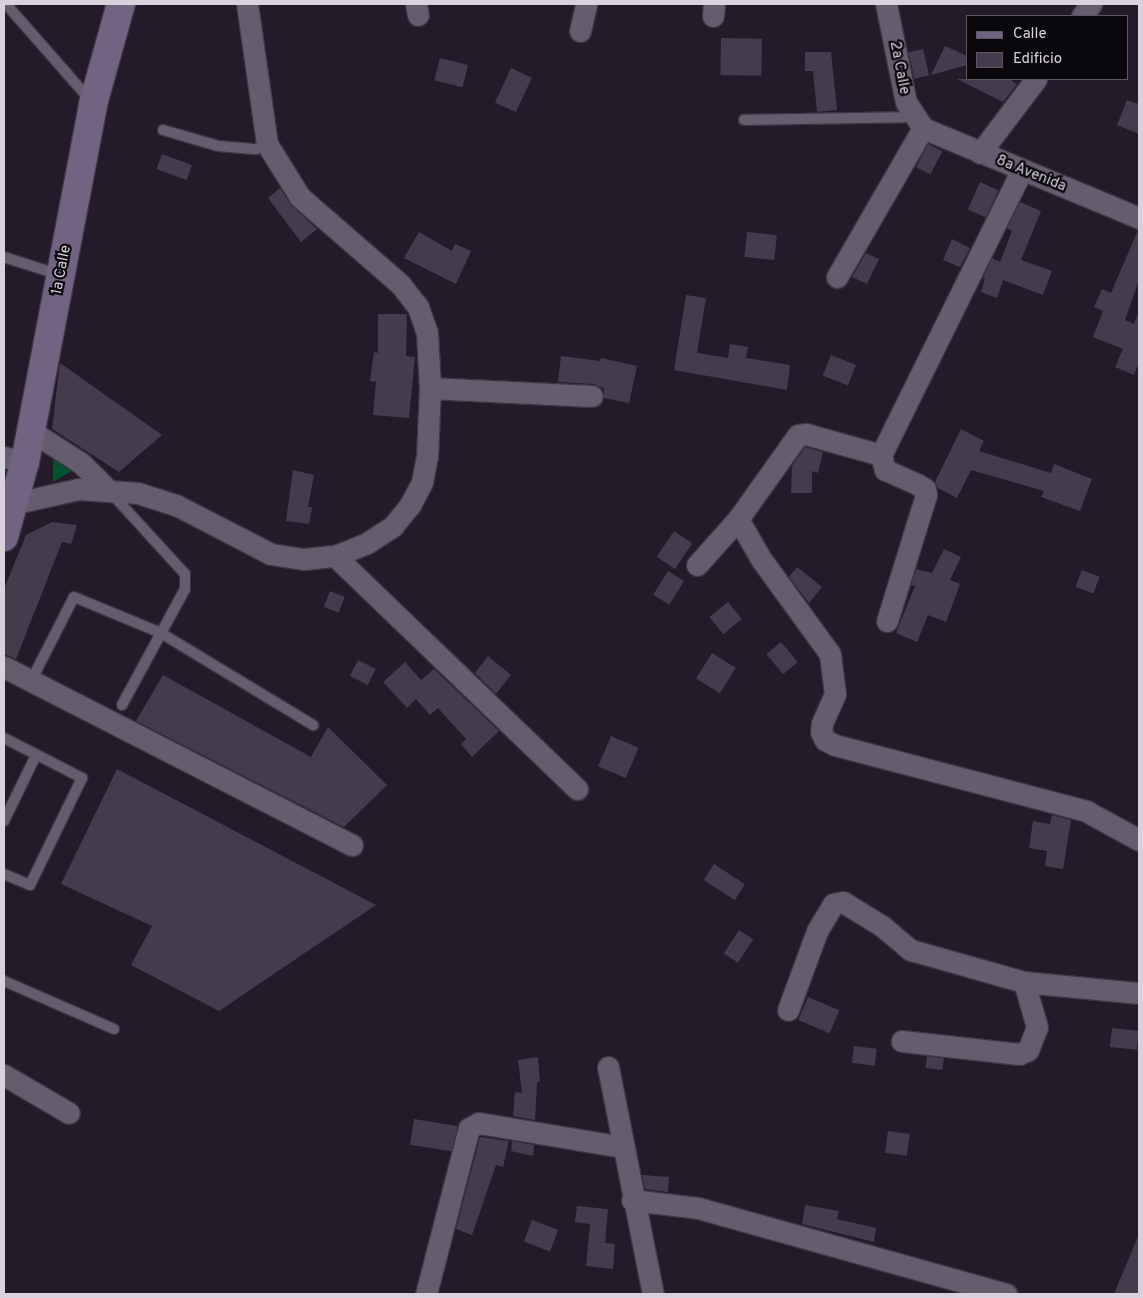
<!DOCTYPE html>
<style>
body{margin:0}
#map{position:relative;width:1143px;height:1298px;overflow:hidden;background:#231b2a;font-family:Overpass,sans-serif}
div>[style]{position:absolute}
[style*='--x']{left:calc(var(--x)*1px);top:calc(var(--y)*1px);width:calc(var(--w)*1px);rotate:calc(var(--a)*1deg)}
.green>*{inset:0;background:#05502f}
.building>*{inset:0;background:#443c4c;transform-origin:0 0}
.roads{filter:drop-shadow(1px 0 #3d3742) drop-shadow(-1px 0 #3d3742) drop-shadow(0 1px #3d3742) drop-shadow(0 -1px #3d3742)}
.lane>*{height:10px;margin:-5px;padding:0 5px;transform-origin:5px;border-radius:5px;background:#655d6e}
.street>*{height:21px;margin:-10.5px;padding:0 10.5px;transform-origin:10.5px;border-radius:10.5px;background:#655d6e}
.secondary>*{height:28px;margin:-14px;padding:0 14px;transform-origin:14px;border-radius:14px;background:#736383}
span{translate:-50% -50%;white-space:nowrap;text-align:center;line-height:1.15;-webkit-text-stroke:4.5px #0a070d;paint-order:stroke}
.street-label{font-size:15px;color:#d7d2dc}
.frame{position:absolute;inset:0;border:5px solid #d7d2dc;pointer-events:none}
.legend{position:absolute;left:966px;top:15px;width:162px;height:65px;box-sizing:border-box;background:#0a070d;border:1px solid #5c5860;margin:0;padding:6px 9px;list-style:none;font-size:15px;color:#d7d2dc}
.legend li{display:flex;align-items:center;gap:10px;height:25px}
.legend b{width:25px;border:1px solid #5c5860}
</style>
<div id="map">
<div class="green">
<i style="clip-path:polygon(53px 457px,75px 469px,53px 482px)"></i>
</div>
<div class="building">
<i style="left:721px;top:38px;width:41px;height:37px;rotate:1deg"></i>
<i style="clip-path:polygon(945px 46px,967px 56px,967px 65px,931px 75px)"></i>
<i style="left:923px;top:49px;width:27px;height:15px;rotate:77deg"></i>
<i style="clip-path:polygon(805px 52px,831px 52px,837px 110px,817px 112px,813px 71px,805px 71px)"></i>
<i style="left:440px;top:58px;width:29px;height:23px;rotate:14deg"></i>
<i style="left:511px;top:68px;width:23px;height:38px;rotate:25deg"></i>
<i style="clip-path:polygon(957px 79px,1009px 79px,1017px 84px,1003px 102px)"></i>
<i style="clip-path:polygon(1127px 100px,1139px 104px,1139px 134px,1117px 125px)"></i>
<i style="left:928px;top:144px;width:16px;height:26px;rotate:27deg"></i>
<i style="left:162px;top:154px;width:32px;height:16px;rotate:20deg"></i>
<i style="left:980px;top:182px;width:20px;height:30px;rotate:24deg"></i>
<i style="clip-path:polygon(280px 188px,292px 206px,317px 229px,301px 242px,268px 198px)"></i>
<i style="clip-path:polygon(1020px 202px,1041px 211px,1021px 260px,1052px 271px,1043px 295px,1003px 280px,997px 298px,981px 292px,985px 279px,983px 278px,992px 258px,1000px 262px,1012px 231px,1007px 228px)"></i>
<i style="clip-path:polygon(1138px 230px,1139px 280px,1125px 320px,1134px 324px,1139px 311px,1139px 362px,1134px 375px,1115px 367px,1123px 349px,1093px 337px,1103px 311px,1094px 307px,1102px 289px,1111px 293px)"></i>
<i style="clip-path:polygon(419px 232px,452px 251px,455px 244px,471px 251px,456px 284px,404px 258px)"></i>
<i style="left:747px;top:232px;width:30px;height:25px;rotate:6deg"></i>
<i style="clip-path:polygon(952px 239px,970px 248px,960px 267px,943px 260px)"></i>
<i style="clip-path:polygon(866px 253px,879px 259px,867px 284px,852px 277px)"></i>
<i style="clip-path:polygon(686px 295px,706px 298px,697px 353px,728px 358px,730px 344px,748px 347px,746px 358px,790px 365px,787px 390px,674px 370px)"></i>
<i style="clip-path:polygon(378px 314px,407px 314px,406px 356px,415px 357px,409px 418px,373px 415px,376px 382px,370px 381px,374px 352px,378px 353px)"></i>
<i style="left:831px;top:355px;width:27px;height:22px;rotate:22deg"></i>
<i style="clip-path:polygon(561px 356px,600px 361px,601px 358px,637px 366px,629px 403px,604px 398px,604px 388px,593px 384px,558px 382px)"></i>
<i style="clip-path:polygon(60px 363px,162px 435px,119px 472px,52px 429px)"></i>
<i style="clip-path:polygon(961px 429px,984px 441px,979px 451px,1051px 473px,1054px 464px,1092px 479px,1080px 511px,1041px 497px,1044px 491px,971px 470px,957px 498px,938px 488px,935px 482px)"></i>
<i style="clip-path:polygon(805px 447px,823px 452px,818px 473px,812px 471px,812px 493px,791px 493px,792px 466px)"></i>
<i style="clip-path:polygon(293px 470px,314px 475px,308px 507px,312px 507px,309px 524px,286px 521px)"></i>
<i style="clip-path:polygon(52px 522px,77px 525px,71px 544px,62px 542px,16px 659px,4px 654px,4px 589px,26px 535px)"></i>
<i style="left:674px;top:531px;width:22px;height:31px;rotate:34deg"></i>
<i style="clip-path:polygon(944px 549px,961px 557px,950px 580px,960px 584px,946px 622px,928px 615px,917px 642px,896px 633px,915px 586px,911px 585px,916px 569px,932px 573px)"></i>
<i style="clip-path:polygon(797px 567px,822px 587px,809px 603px,789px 577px)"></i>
<i style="left:1082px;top:570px;width:19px;height:18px;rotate:21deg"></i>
<i style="left:668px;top:571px;width:19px;height:28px;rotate:32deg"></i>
<i style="left:330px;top:591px;width:16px;height:17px;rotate:22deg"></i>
<i style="left:728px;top:602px;width:22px;height:24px;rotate:51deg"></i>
<i style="left:781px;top:642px;width:26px;height:19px;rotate:50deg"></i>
<i style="left:712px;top:653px;width:28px;height:30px;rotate:32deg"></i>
<i style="clip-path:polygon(488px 656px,511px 675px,496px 694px,475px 673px)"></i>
<i style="left:358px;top:660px;width:20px;height:18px;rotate:27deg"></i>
<i style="clip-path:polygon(405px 662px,421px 680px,434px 669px,499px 731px,472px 757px,461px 744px,466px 739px,438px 708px,430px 715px,416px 699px,407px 708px,383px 682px)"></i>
<i style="clip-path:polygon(163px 675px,311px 757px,328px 727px,387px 785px,344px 827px,136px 721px)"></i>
<i style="left:611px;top:736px;width:30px;height:33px;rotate:23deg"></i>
<i style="clip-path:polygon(117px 769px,376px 905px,219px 1011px,131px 965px,152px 926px,61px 884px)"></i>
<i style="clip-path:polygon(1052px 815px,1071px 820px,1063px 869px,1045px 866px,1047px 851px,1029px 848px,1033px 821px,1050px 824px)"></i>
<i style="left:714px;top:864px;width:37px;height:19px;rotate:33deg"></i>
<i style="left:739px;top:930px;width:17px;height:28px;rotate:33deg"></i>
<i style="left:808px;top:997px;width:34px;height:25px;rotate:23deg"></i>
<i style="left:1112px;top:1028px;width:27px;height:19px;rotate:6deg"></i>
<i style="left:854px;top:1046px;width:23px;height:17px;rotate:7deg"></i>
<i style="left:927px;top:1056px;width:17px;height:12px;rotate:7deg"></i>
<i style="clip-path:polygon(538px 1057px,540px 1081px,537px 1082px,535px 1120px,513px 1116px,515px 1092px,522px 1093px,518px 1060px)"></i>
<i style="left:414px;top:1119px;width:44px;height:26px;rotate:9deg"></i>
<i style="left:888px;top:1131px;width:22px;height:22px;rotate:8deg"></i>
<i style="clip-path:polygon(480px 1137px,509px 1141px,503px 1167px,496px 1165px,472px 1235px,456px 1229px)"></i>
<i style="clip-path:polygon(512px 1141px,534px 1145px,533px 1156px,511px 1151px)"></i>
<i style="clip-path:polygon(642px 1175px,669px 1177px,668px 1192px,645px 1189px)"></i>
<i style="clip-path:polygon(805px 1205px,839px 1211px,837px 1219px,876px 1228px,874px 1242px,802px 1224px)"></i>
<i style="clip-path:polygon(577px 1206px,608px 1209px,605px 1243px,615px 1244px,613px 1269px,586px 1266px,590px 1224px,575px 1222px)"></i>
<i style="left:532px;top:1220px;width:28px;height:23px;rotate:21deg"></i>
<i style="clip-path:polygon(1139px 1234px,1139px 1294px,1114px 1294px)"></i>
</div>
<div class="roads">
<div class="lane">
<i style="--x:6;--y:4;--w:129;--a:48.8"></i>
<i style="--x:744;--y:120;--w:170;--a:-1"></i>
<i style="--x:163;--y:130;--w:57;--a:16.2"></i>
<i style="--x:218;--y:146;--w:38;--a:5"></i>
<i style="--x:256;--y:149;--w:12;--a:-24"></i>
<i style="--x:4;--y:257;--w:59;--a:17.8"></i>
<i style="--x:111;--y:493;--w:110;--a:47.6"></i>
<i style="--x:185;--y:574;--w:15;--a:90"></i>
<i style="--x:185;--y:589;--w:132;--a:118.5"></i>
<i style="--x:31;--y:681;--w:94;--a:-62.9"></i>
<i style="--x:74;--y:597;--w:94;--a:22.5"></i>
<i style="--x:161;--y:633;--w:178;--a:31.2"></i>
<i style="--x:4;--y:738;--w:88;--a:27.1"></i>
<i style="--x:82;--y:778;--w:119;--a:115.9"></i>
<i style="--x:30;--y:885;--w:28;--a:-157"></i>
<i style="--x:4;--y:821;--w:73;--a:-64.1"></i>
<i style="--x:4;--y:981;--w:120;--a:23.6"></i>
</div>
<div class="street">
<i style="--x:416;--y:4;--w:11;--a:80"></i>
<i style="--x:886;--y:4;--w:100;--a:78.5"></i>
<i style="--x:906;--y:102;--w:31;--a:57"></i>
<i style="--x:923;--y:128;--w:234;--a:22.6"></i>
<i style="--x:713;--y:16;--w:12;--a:-85"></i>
<i style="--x:1082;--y:16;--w:15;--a:-53"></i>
<i style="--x:580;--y:31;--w:28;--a:-77"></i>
<i style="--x:980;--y:153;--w:93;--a:-52.9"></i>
<i style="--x:837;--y:277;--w:172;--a:-60"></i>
<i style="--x:430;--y:388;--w:162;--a:2.8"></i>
<i style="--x:31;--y:431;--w:59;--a:32.6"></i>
<i style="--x:81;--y:463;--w:37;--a:45"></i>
<i style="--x:4;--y:457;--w:22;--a:13"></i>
<i style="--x:16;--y:503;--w:64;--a:-12.7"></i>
<i style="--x:78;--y:489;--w:60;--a:3.8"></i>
<i style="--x:138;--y:493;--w:40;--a:18"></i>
<i style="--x:176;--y:505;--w:107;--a:27.3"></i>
<i style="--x:271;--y:554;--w:33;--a:9"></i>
<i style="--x:304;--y:559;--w:31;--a:-6"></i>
<i style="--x:335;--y:556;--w:35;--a:-22"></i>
<i style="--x:367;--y:543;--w:31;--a:-33"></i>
<i style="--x:393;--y:526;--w:27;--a:-51"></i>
<i style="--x:410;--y:505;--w:26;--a:-62"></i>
<i style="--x:422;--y:482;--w:25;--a:-79"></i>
<i style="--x:427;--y:457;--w:69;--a:-87.5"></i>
<i style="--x:430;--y:388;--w:55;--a:-93.1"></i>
<i style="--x:427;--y:333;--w:28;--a:-109"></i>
<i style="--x:418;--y:307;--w:29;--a:-128"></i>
<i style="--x:400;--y:284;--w:133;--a:-139"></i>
<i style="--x:300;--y:197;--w:62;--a:-121.9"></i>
<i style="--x:267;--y:144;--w:141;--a:-98.1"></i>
<i style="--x:738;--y:519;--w:46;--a:60.1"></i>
<i style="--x:761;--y:559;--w:117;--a:54"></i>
<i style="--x:830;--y:654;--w:40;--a:82.9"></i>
<i style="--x:835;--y:694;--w:32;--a:114"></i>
<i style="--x:822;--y:723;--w:9;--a:96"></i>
<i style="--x:821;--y:732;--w:9;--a:63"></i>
<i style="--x:825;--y:740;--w:11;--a:27"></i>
<i style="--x:835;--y:745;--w:260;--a:14.7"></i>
<i style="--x:1086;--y:811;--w:60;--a:28.7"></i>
<i style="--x:335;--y:556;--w:336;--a:43.9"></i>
<i style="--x:697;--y:565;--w:62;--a:-48.3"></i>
<i style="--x:738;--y:519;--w:103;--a:-54.5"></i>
<i style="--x:798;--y:435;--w:8;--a:-7"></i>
<i style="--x:806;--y:434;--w:78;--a:15.6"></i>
<i style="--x:887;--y:621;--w:132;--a:-72.8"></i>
<i style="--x:926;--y:495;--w:6;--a:-99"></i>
<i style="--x:925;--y:489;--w:9;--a:-148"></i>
<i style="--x:917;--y:484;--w:35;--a:-156"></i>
<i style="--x:885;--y:470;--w:16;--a:-105"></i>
<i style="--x:881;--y:455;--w:318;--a:-63.7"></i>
<i style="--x:4;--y:667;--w:391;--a:27.1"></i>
<i style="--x:1024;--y:982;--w:116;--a:5.5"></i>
<i style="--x:788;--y:1010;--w:84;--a:-69.8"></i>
<i style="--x:817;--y:931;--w:31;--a:-59"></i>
<i style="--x:833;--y:904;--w:10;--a:-11"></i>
<i style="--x:843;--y:902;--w:46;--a:31.6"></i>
<i style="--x:882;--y:926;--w:38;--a:40"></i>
<i style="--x:911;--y:950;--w:117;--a:15.8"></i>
<i style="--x:1024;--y:982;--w:47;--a:73.9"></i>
<i style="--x:1037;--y:1027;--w:25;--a:111"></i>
<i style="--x:1028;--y:1050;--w:10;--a:156"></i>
<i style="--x:1019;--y:1054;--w:118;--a:-173.7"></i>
<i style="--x:608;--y:1067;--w:231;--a:78.8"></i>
<i style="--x:4;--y:1075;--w:75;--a:30.3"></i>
<i style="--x:632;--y:1200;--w:66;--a:6.9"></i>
<i style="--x:698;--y:1208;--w:320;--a:15.6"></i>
<i style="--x:426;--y:1294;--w:171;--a:-75.5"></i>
<i style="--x:469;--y:1128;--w:11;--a:-27"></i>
<i style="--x:479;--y:1123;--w:145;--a:9.5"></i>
</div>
<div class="secondary">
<i style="--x:4;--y:537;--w:78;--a:-74.4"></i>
<i style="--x:25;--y:462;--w:364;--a:-79.2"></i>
<i style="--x:93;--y:104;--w:104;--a:-74.4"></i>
</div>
</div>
<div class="street-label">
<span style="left:899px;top:68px;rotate:79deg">2a Calle</span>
<span style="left:1031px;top:174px;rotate:22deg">8a Avenida</span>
<span style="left:62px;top:270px;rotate:-79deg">1a Calle</span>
</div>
<div class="frame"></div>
<ul class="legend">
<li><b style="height:6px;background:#736383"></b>Calle</li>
<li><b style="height:14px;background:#443c4c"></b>Edificio</li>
</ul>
</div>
